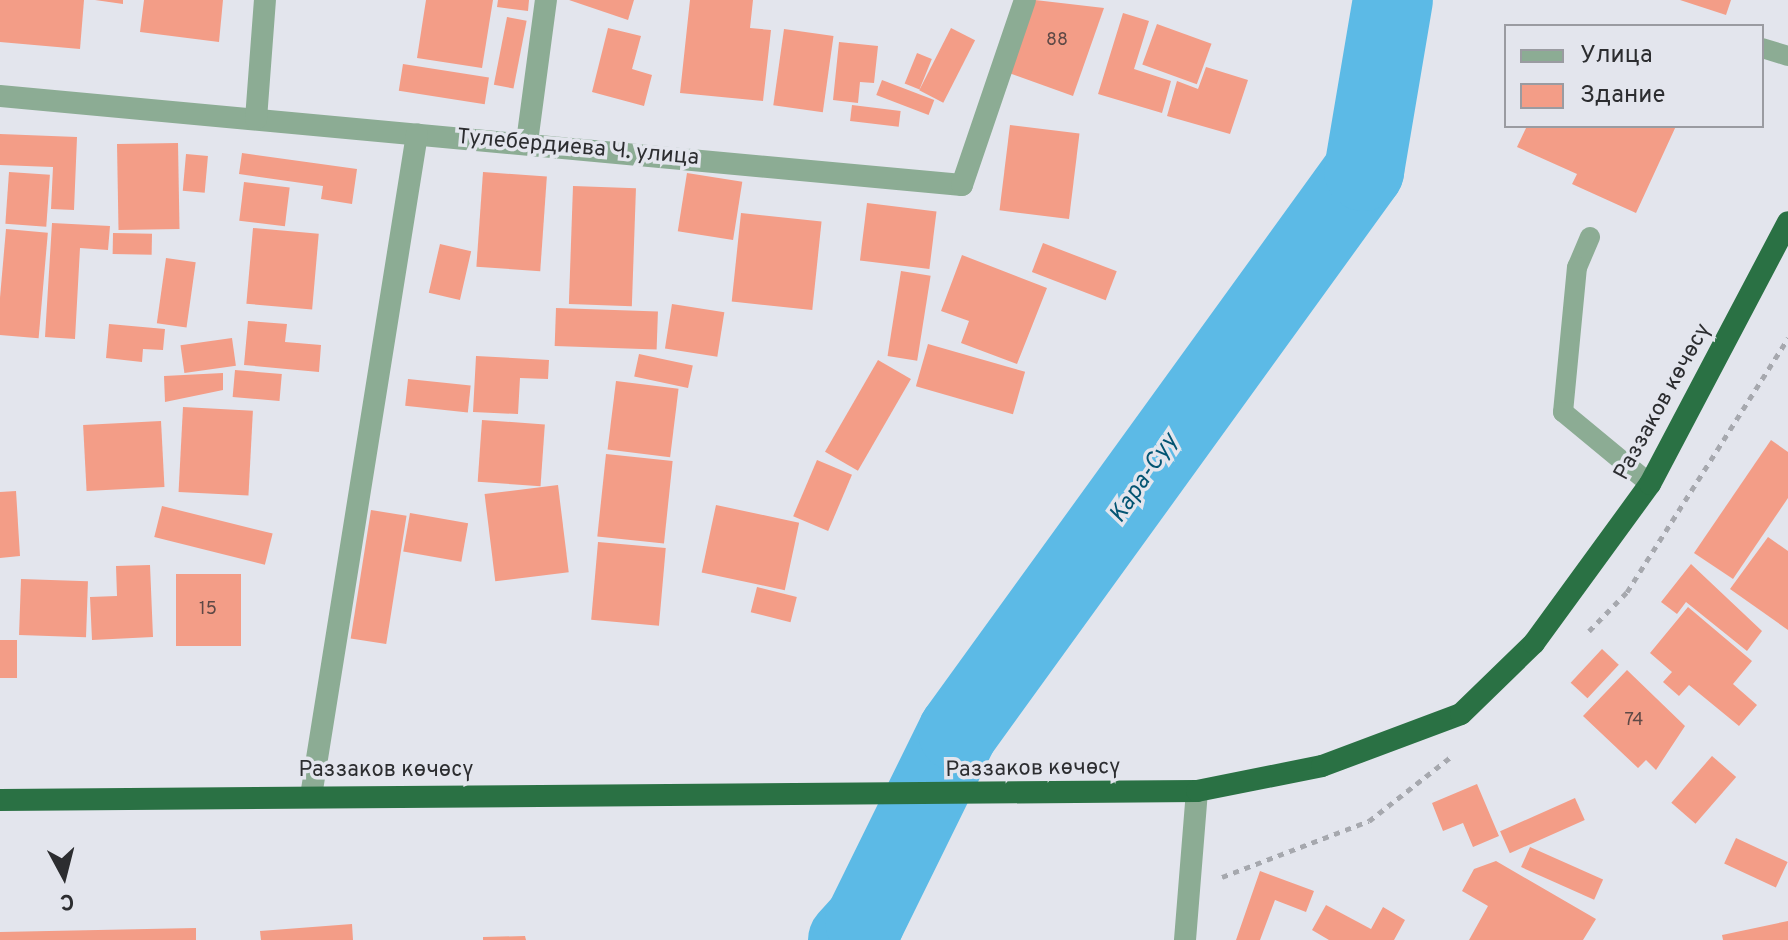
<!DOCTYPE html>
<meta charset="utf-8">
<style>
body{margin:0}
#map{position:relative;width:1788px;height:940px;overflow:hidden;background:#e3e5ed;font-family:Overpass,sans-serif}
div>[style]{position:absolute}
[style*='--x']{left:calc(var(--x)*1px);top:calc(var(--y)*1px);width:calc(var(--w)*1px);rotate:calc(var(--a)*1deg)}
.river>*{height:80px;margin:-40px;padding:0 40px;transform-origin:40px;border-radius:40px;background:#5cbae6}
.building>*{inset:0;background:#f39d87;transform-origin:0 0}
.path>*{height:5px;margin-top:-2.5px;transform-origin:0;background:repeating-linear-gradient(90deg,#a6a8ae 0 6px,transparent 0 12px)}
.service>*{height:20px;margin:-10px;padding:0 10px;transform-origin:10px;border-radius:10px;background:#8cac94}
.minor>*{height:22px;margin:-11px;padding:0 11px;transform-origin:11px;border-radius:11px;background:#8cac94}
.trunk>*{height:22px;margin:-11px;padding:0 11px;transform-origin:11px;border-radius:11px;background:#2a7144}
span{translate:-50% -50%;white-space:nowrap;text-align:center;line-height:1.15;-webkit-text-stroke:7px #e3e5ed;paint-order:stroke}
.number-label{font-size:18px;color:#5e4946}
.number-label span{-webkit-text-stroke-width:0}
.street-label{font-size:22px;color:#2c2d30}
.water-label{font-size:24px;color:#025472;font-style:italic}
.legend{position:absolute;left:1504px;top:24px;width:260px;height:104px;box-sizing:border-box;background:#e3e5ed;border:2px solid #9a9ba1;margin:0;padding:10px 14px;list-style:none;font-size:24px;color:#2c2d30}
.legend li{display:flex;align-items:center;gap:16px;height:40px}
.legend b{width:40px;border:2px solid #9a9ba1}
.north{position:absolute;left:24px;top:836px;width:80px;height:80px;-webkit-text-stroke:6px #e3e5ed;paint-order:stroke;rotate:173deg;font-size:22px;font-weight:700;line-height:32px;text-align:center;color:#2c2d30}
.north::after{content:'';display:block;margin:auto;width:28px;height:36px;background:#2c2d30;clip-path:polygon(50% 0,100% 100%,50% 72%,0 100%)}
</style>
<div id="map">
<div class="river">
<i style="--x:848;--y:940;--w:25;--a:-48"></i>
<i style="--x:865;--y:921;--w:211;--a:-63.8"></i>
<i style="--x:958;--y:732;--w:693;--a:-54.11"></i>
<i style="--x:1364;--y:171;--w:173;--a:-80.4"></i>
</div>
<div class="building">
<i style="clip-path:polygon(0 0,84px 0,80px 49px,0 42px)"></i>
<i style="clip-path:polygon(95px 0,123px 0,123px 4px)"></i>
<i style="clip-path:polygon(144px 0,223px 0,219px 42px,140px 32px)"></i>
<i style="clip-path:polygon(426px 0,493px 0,482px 68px,417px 58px)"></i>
<i style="clip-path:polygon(498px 0,529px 0,528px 11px,497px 7px)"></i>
<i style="clip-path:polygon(569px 0,634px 0,628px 20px)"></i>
<i style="clip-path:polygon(690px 0,753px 0,750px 28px,771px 30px,763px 101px,680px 93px)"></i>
<i style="clip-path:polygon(1035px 0,1104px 8px,1073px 96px,1009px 73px)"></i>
<i style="clip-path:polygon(1680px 0,1731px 0,1726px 15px)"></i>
<i style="clip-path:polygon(1123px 13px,1149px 21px,1134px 69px,1171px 81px,1162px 113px,1098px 94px)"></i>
<i style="left:507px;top:17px;width:20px;height:69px;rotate:11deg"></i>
<i style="left:1157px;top:24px;width:58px;height:43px;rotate:20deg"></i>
<i style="clip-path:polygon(608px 28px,641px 36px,632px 69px,652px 75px,644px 106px,592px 92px)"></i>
<i style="left:951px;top:28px;width:27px;height:70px;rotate:27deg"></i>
<i style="left:784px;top:29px;width:50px;height:77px;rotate:8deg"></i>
<i style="clip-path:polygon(839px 42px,878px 46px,874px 83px,860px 82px,858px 103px,833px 100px)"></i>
<i style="left:917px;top:53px;width:16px;height:33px;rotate:22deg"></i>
<i style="left:403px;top:64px;width:87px;height:27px;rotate:9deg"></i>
<i style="clip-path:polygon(1206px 67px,1248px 80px,1230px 134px,1167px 116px,1177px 81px,1198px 89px)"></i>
<i style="left:882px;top:80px;width:56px;height:16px;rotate:21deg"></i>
<i style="left:852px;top:105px;width:49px;height:16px;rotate:7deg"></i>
<i style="left:1010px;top:125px;width:70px;height:86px;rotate:7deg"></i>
<i style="clip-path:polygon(1527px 126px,1676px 126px,1636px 213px,1572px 184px,1577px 174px,1517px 147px)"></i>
<i style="clip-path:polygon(0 134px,77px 137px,74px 210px,51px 209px,53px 167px,0 165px)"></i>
<i style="left:178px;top:143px;width:86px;height:61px;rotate:89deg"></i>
<i style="clip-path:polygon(242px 153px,357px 169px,352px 204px,321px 199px,323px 186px,239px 174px)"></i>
<i style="left:186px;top:154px;width:22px;height:37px;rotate:5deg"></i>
<i style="left:9px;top:172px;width:41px;height:52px;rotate:4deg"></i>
<i style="left:483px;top:172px;width:64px;height:95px;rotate:4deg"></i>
<i style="left:687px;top:173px;width:56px;height:59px;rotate:9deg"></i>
<i style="left:244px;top:182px;width:46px;height:39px;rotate:7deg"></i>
<i style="left:573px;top:186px;width:63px;height:118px;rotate:2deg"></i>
<i style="left:867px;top:203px;width:70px;height:58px;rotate:7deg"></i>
<i style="left:741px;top:213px;width:81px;height:89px;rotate:6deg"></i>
<i style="clip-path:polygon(52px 223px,110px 226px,108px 250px,80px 248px,75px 339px,45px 337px)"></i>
<i style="left:253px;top:228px;width:66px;height:76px;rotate:5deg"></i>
<i style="left:6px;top:229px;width:42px;height:106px;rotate:5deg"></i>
<i style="left:113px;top:233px;width:39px;height:21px;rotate:1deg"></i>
<i style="left:1043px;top:243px;width:79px;height:31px;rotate:21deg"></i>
<i style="left:440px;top:244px;width:32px;height:50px;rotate:13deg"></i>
<i style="clip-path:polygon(962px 255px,1047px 288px,1017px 364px,961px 343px,969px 321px,941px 311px)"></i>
<i style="left:166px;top:258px;width:30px;height:66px;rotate:8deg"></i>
<i style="left:901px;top:271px;width:30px;height:86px;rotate:9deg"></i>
<i style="left:672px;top:304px;width:53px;height:45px;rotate:9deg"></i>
<i style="left:556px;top:308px;width:102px;height:38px;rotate:2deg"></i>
<i style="clip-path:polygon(248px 321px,287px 324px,285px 342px,321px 345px,319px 372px,244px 365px)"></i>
<i style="clip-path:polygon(109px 324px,165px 329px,163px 350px,143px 349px,142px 362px,106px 358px)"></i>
<i style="left:232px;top:338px;width:28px;height:52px;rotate:82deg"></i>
<i style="left:928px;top:344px;width:101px;height:44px;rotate:16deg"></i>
<i style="left:639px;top:354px;width:55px;height:23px;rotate:12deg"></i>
<i style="clip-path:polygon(476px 356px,549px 360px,548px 379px,520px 378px,518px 414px,473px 412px)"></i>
<i style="left:878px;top:360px;width:38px;height:106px;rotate:30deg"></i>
<i style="left:235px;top:370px;width:47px;height:27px;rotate:5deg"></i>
<i style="clip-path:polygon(223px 373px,223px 390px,165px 402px,164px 376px)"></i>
<i style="left:408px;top:379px;width:63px;height:27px;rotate:6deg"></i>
<i style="left:616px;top:381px;width:63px;height:69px;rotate:7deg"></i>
<i style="left:183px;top:407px;width:70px;height:85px;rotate:3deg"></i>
<i style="left:482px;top:420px;width:63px;height:62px;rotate:4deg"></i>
<i style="left:161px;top:421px;width:66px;height:78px;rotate:87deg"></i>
<i style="clip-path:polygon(1771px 440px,1788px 452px,1788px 498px,1733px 579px,1694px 553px)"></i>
<i style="left:606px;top:454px;width:67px;height:83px;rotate:6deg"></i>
<i style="left:817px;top:460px;width:38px;height:61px;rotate:23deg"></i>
<i style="left:558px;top:485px;width:88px;height:74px;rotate:83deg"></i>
<i style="clip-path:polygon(16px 491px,20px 556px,0 558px,0 492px)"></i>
<i style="left:716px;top:505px;width:85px;height:69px;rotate:12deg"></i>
<i style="left:162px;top:506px;width:114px;height:32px;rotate:14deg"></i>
<i style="left:371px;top:510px;width:36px;height:130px;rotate:9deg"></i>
<i style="left:410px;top:513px;width:59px;height:39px;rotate:10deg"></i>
<i style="clip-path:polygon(1768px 537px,1788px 551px,1788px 630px,1730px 589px)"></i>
<i style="left:598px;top:542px;width:68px;height:78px;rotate:5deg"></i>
<i style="clip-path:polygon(1691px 564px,1762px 631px,1747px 651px,1686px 602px,1677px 614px,1661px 602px)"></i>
<i style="clip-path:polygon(150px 565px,153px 637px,92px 640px,90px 597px,117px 596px,116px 566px)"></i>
<i style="left:241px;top:574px;width:72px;height:65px;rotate:90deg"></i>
<i style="left:21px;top:579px;width:67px;height:56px;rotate:2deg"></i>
<i style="left:757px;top:587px;width:41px;height:26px;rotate:14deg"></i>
<i style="clip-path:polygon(1688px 607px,1752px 661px,1733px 684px,1757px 705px,1739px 726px,1689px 685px,1679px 696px,1663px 682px,1672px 672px,1650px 653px)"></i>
<i style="left:0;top:640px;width:17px;height:38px"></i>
<i style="left:1602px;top:649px;width:23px;height:46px;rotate:43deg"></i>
<i style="clip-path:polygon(1627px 670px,1685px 726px,1656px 770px,1646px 760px,1638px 768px,1583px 716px)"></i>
<i style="left:1712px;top:756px;width:32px;height:62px;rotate:41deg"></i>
<i style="clip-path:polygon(1477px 784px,1499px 836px,1473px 847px,1463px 823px,1443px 831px,1432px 803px)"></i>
<i style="left:1575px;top:798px;width:24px;height:82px;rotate:66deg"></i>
<i style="left:1736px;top:838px;width:57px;height:28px;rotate:25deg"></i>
<i style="left:1530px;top:847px;width:80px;height:22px;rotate:24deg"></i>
<i style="clip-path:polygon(1496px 861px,1596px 919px,1583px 940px,1469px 940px,1488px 906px,1462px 891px,1474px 869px)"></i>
<i style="clip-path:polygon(1260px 871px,1314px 891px,1306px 912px,1275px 900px,1260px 940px,1236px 940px)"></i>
<i style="clip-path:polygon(1326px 905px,1371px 929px,1383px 907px,1405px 920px,1394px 940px,1329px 940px,1312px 930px)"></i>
<i style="clip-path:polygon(1788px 921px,1788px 940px,1723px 940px,1722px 935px)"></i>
<i style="clip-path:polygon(352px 924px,353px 940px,261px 940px,260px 931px)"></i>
<i style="clip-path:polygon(196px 928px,196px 940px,0 940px,0 932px)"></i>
<i style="clip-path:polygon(525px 936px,526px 940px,483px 940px,483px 937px)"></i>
</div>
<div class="path">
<i style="--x:1589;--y:631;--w:54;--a:-45.7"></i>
<i style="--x:1627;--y:592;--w:301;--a:-57.6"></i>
<i style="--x:1222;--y:877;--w:157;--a:-20.9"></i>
<i style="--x:1369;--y:821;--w:105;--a:-38.1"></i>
</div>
<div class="service">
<i style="--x:1762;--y:48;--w:27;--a:17"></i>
<i style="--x:1590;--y:237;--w:33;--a:113"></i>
<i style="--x:1577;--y:267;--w:146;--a:95.5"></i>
<i style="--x:1563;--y:412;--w:113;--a:39.6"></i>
</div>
<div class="minor">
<i style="--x:0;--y:96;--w:966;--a:5.29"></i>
<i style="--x:962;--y:185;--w:195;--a:-71.2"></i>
<i style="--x:256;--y:119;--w:119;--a:-85.7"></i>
<i style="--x:527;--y:142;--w:143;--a:-82.4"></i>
<i style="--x:311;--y:796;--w:670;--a:-80.9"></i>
<i style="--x:1185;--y:940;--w:149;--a:-85.4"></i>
</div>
<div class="trunk">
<i style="--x:0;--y:800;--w:1197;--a:-0.43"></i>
<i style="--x:1197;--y:791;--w:127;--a:-11.3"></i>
<i style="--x:1322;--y:766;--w:148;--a:-20.5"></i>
<i style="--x:1461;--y:714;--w:102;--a:-44.2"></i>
<i style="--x:1534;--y:643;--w:197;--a:-53.9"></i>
<i style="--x:1650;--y:484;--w:296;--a:-62.2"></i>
</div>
<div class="number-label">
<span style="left:1057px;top:41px">88</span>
<span style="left:208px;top:610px">15</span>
<span style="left:1634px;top:721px">74</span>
</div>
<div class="street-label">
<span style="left:578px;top:148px;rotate:5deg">Тулебердиева Ч. улица</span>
<span style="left:1663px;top:402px;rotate:-61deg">Раззаков көчөсү</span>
<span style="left:1033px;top:769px;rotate:-1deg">Раззаков көчөсү</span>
<span style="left:386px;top:771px">Раззаков көчөсү</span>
</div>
<div class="water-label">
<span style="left:1145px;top:479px;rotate:-56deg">Кара-Суу</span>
</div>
<ul class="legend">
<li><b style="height:10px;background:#8cac94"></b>Улица</li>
<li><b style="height:22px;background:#f39d87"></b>Здание</li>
</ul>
<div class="north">С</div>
</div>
